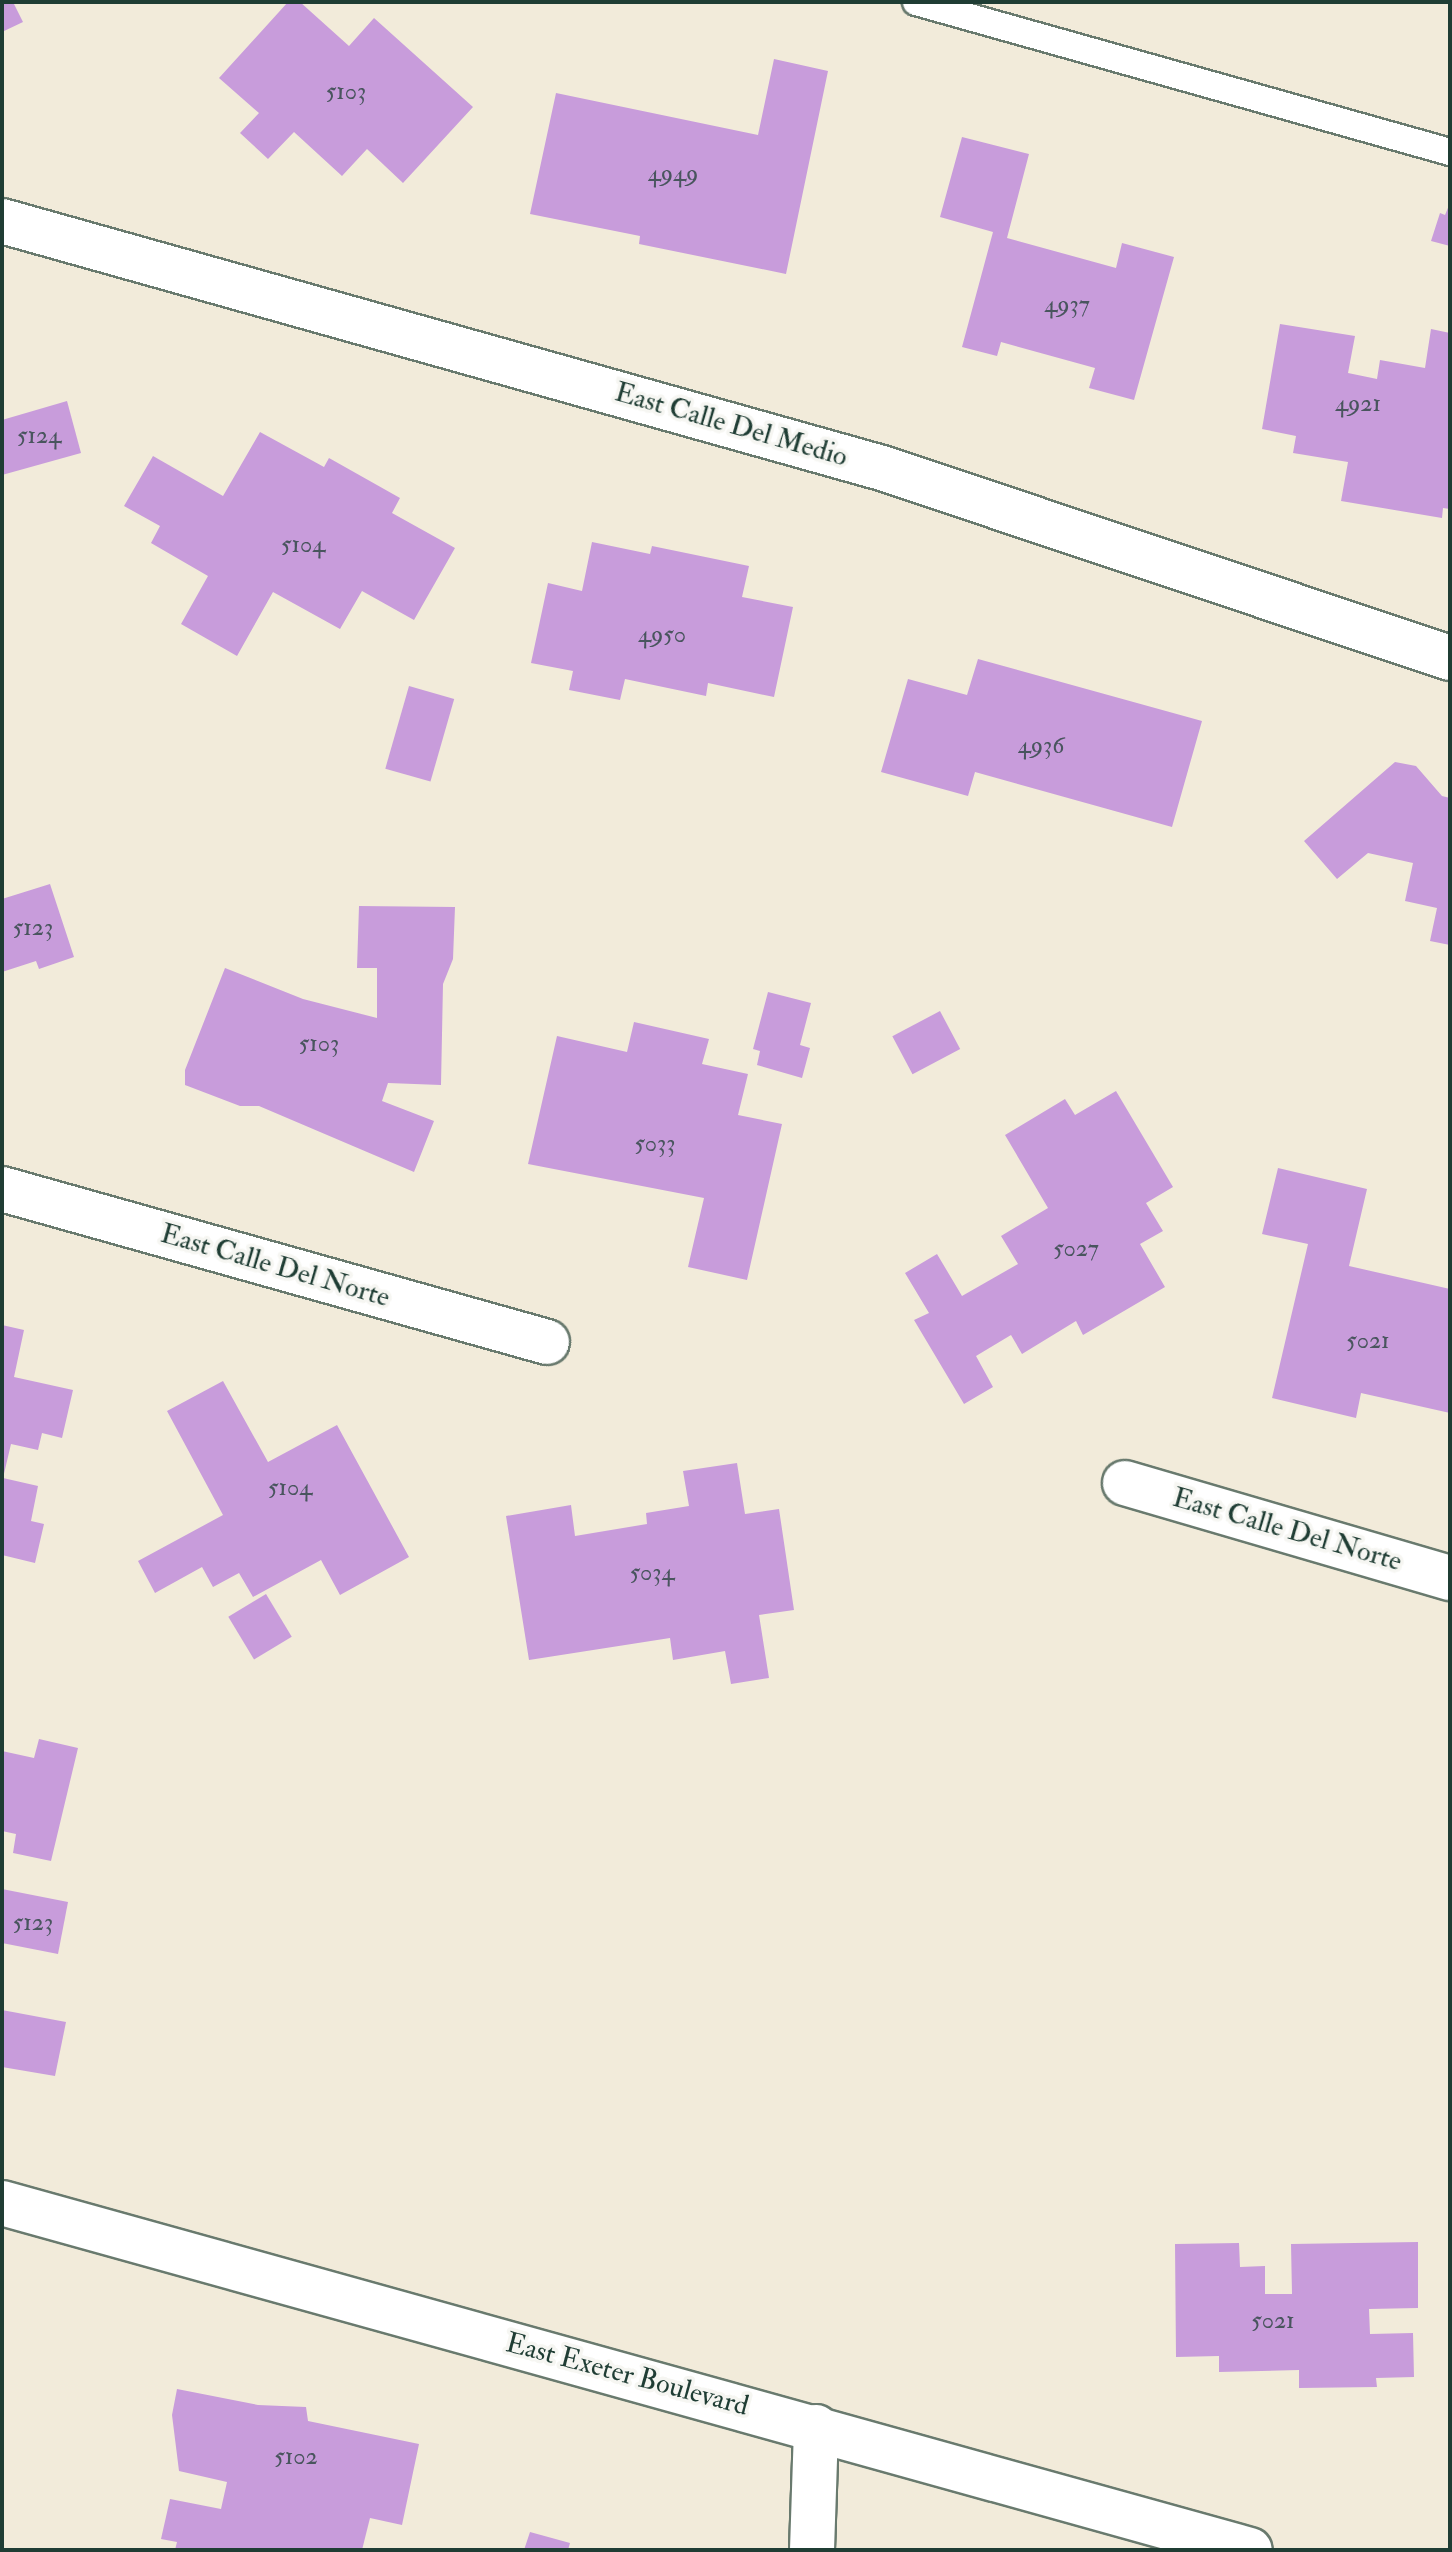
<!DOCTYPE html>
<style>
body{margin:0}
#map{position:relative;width:1452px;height:2552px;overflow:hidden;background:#f2ebda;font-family:"IM FELL Double Pica",serif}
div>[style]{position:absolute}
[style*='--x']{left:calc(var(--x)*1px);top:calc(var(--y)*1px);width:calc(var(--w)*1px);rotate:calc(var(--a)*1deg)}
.building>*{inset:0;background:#c89cdb;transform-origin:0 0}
.roads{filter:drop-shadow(2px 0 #697a6e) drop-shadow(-2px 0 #697a6e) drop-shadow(0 2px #697a6e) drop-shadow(0 -2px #697a6e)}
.lane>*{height:26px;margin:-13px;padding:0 13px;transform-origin:13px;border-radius:13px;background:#fff}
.street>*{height:44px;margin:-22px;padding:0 22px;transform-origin:22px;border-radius:22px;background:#fff}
span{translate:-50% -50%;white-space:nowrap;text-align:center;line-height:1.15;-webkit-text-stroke:7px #f6f6f2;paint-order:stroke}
.number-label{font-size:24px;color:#49555e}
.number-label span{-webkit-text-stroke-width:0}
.street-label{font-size:28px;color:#1f3d34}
.frame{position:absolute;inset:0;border:4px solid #1f3d34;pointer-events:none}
</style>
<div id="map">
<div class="building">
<i style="clip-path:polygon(2px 2px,20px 2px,14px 4px,23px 22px,2px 32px)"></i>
<i style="clip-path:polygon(288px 2px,300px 2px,349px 46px,374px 18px,473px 107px,403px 183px,367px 149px,342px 176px,294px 132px,268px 159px,240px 133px,259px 113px,219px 78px)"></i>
<i style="clip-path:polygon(774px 59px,828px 71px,786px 274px,639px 244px,640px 236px,530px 214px,556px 93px,758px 135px)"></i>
<i style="clip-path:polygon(962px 137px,1029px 154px,1007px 238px,1116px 268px,1122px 243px,1174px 257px,1134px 400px,1089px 388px,1095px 368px,1001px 342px,997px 356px,962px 347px,993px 232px,940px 217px)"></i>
<i style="clip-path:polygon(1450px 203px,1450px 246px,1431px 241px,1440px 213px,1445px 215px)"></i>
<i style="clip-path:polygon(1280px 324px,1355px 336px,1348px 373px,1377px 379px,1380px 360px,1425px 368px,1431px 329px,1450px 333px,1450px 509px,1443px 508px,1442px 518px,1341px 501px,1348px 462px,1293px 453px,1296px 436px,1262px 429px)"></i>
<i style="clip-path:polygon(67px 401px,81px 453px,2px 475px,2px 420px)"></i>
<i style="clip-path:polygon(260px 432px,324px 467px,329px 458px,400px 498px,392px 513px,455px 548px,414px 620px,362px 591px,340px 629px,273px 592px,237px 656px,181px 624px,208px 576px,151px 543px,160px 526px,124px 506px,153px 456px,223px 496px)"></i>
<i style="clip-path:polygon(592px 542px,650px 554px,652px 546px,749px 566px,742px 597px,793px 607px,774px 697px,708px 683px,706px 696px,625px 679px,620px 700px,569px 690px,573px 671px,531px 663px,548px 583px,582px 591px)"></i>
<i style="clip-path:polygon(978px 659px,1202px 721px,1172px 827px,975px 772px,968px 796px,881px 772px,908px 679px,967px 695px)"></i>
<i style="left:409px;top:686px;width:47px;height:86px;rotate:16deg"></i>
<i style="clip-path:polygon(1395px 762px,1416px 766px,1442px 796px,1450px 798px,1450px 945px,1430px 941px,1437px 908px,1405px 901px,1413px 863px,1368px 853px,1337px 879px,1304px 841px)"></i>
<i style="clip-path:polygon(50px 884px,74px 957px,39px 969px,36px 961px,2px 972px,2px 899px)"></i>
<i style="clip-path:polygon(359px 906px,455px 907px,453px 959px,443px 984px,441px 1085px,388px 1083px,382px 1101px,434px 1121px,414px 1172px,259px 1106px,240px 1106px,185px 1085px,185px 1070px,225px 968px,303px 999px,377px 1018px,377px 968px,357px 968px)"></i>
<i style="clip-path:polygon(768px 992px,811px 1003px,800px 1045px,810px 1048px,802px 1078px,757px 1065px,760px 1051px,753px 1049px)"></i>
<i style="left:940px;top:1011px;width:43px;height:54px;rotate:62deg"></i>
<i style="clip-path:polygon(634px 1022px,709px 1039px,702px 1064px,748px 1074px,738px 1115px,782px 1124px,747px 1280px,688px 1267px,704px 1198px,528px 1164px,557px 1036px,627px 1052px)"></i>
<i style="clip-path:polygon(1116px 1091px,1173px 1187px,1146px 1203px,1163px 1231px,1140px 1244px,1165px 1287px,1083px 1335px,1076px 1321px,1022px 1354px,1011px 1335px,976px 1356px,993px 1387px,964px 1404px,914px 1320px,929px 1313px,905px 1273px,937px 1254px,962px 1296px,1018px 1264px,1001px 1236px,1048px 1208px,1005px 1135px,1065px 1099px,1075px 1115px)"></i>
<i style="clip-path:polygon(1278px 1168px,1367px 1189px,1349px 1266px,1450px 1289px,1450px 1413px,1361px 1393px,1356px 1418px,1272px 1398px,1308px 1244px,1262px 1234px)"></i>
<i style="clip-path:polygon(2px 1325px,24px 1330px,14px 1377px,73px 1390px,62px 1438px,42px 1433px,38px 1450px,11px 1444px,3px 1478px,38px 1486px,31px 1521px,44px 1524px,35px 1563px,2px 1555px)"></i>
<i style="clip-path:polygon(223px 1381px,268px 1462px,337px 1425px,409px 1557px,340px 1595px,321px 1560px,253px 1597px,239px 1573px,213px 1587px,202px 1567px,155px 1593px,138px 1561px,223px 1515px,167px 1411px)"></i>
<i style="clip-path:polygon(737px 1463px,745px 1514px,779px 1509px,794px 1610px,759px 1615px,769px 1678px,731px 1684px,725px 1651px,673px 1660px,670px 1638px,529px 1660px,506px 1516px,571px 1505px,575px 1536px,647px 1524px,646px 1513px,689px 1506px,683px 1471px)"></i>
<i style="left:266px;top:1594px;width:50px;height:44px;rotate:59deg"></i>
<i style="clip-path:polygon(39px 1739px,78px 1748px,51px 1861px,13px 1853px,16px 1834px,2px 1831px,2px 1751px,34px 1758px)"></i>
<i style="clip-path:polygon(2px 1889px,68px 1902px,58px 1954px,2px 1943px)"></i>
<i style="clip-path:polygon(2px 2010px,66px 2022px,55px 2076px,2px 2067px)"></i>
<i style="clip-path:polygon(1418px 2242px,1418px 2308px,1369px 2309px,1370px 2334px,1413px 2333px,1414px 2377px,1376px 2378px,1377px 2387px,1299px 2388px,1299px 2370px,1219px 2372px,1219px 2356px,1176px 2357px,1175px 2244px,1239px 2243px,1240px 2267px,1265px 2266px,1265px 2294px,1292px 2294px,1291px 2244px)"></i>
<i style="clip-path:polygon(177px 2389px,258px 2405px,306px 2407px,308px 2421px,419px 2444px,402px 2525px,370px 2518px,362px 2550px,175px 2550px,177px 2542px,161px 2539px,170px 2499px,221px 2509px,227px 2482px,179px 2471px,172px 2415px)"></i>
<i style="clip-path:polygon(530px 2532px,570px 2543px,568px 2550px,524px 2550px)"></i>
</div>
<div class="roads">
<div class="lane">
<i style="--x:916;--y:2;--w:555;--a:15.69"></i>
</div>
<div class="street">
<i style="--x:2;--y:221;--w:914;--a:15.68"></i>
<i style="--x:882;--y:468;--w:599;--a:18.5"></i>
<i style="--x:2;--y:1189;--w:566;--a:15.68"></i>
<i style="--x:1125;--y:1483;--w:339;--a:16.3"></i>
<i style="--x:2;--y:2203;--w:1295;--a:15.54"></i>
<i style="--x:812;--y:2550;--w:123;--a:-88.1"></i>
</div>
</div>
<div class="number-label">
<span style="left:346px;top:92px">5103</span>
<span style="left:673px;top:174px">4949</span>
<span style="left:1067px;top:305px">4937</span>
<span style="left:1358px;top:404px">4921</span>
<span style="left:39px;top:436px">5124</span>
<span style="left:303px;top:545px">5104</span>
<span style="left:662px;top:635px">4950</span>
<span style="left:1041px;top:746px">4936</span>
<span style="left:33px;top:928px">5123</span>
<span style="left:319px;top:1044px">5103</span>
<span style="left:655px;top:1144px">5033</span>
<span style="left:1076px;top:1249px">5027</span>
<span style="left:1368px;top:1341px">5021</span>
<span style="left:290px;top:1488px">5104</span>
<span style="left:652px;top:1573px">5034</span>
<span style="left:33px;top:1923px">5123</span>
<span style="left:1273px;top:2321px">5021</span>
<span style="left:296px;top:2457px">5102</span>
</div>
<div class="street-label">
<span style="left:731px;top:425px;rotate:16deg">East Calle Del Medio</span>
<span style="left:275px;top:1266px;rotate:16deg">East Calle Del Norte</span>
<span style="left:1287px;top:1530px;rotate:16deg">East Calle Del Norte</span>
<span style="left:627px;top:2375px;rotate:15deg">East Exeter Boulevard</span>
</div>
<div class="frame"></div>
</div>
